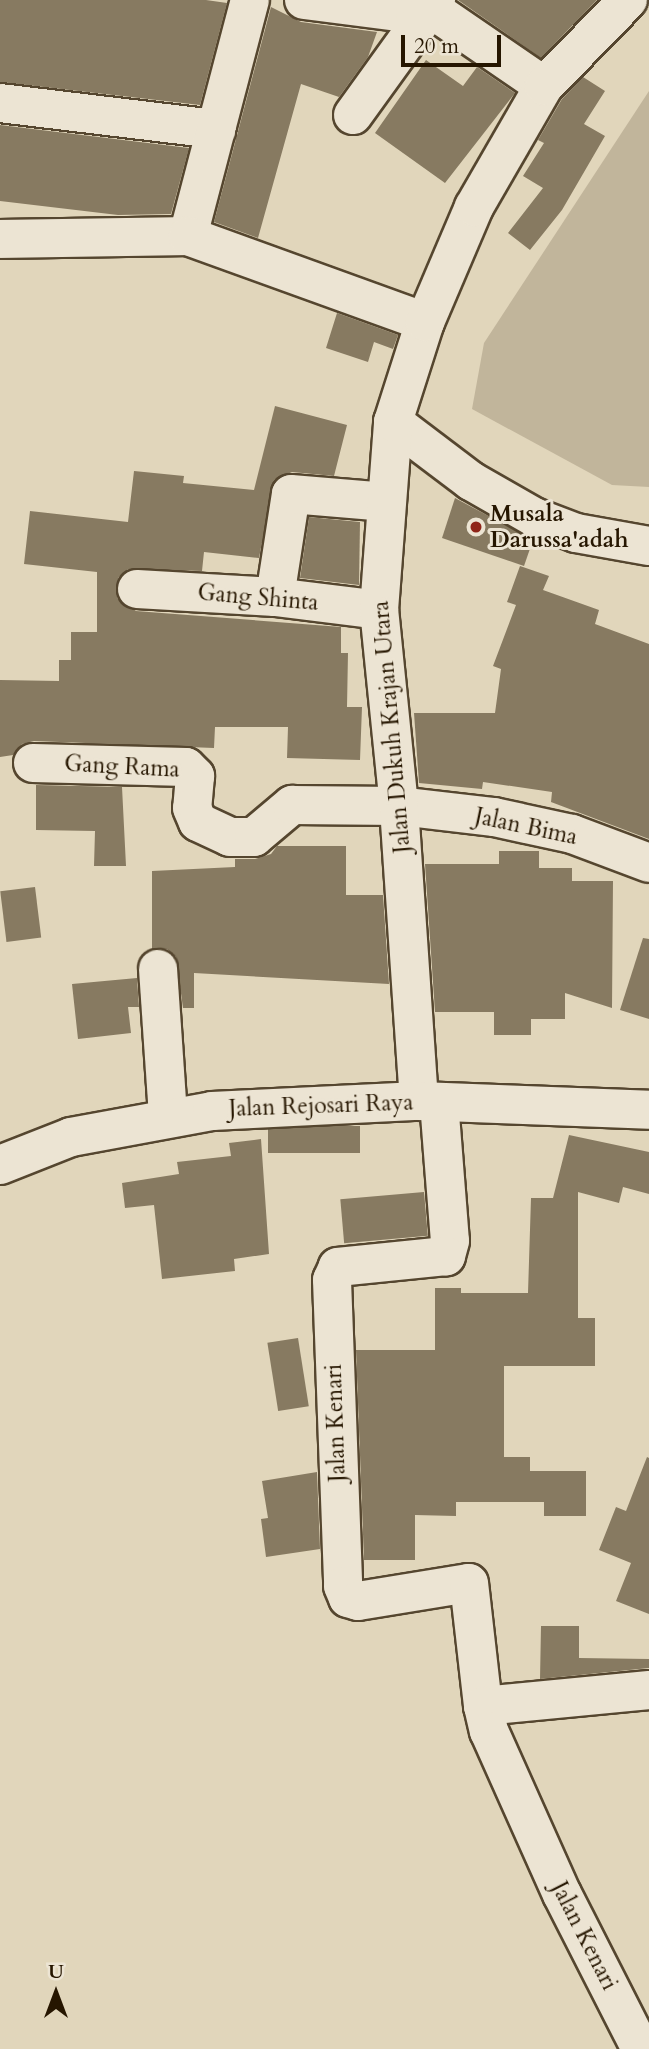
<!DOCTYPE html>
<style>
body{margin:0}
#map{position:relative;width:649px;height:2049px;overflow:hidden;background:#e1d6bb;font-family:Cardo,serif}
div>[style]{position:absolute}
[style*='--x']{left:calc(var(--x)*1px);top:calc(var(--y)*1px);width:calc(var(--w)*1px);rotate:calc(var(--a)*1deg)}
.green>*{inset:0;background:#c1b59b}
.building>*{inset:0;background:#877a61;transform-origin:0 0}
.roads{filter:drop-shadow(2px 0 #55462f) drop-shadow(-2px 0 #55462f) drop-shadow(0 2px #55462f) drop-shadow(0 -2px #55462f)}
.minor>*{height:38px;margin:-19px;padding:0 19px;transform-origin:19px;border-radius:19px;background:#ece4d3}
.dots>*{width:19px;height:19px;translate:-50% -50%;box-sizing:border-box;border:4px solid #ece4d3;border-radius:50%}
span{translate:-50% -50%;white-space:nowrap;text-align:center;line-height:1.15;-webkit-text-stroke:6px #ece4d3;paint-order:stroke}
.poi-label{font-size:23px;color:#261600;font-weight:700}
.left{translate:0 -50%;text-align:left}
.street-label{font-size:23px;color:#261600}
.north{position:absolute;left:21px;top:1958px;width:70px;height:70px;-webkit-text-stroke:5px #ece4d3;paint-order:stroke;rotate:0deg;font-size:19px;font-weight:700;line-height:28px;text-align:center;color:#261600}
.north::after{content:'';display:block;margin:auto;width:24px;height:32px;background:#261600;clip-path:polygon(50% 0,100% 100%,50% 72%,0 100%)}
.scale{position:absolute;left:401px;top:35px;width:100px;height:32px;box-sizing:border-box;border:4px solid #261600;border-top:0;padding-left:9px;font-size:21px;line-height:24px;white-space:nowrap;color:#261600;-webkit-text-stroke:5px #ece4d3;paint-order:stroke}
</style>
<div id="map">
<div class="green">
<i style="clip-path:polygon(649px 91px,649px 487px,612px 485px,472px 409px,484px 343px)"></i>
</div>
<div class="building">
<i style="clip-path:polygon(0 0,206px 0,227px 3px,200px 105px,0 82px)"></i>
<i style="clip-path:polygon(458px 0,597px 0,541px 58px)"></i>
<i style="clip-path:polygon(271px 7px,301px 22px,377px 32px,368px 57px,339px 97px,301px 84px,258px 238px,214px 222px)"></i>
<i style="clip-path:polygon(426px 60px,463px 86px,477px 67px,515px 93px,445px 183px,375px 133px)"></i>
<i style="clip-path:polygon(583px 77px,605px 91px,584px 124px,605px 136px,562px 210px,530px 250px,508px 233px,543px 188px,523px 176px,544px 143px,538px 140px,562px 99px)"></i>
<i style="clip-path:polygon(0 125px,189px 148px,171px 214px,118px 215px,0 201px)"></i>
<i style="clip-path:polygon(337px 313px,398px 335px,393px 349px,374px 342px,368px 362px,326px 348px)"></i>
<i style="clip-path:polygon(275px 406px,347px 425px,334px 476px,292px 472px,274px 480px,259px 558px,204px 552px,202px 571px,128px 569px,118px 578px,117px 598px,136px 611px,341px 627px,341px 653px,348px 653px,347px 707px,362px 707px,360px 760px,287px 758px,288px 727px,215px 727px,214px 748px,34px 741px,22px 744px,13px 755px,0 757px,0 680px,59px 681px,59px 660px,71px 660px,71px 632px,97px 632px,97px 572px,24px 564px,30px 511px,128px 522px,134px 471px,184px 476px,183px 483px,254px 490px)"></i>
<i style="clip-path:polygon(455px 498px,533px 540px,524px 566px,442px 538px)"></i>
<i style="clip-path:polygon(309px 517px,360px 522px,359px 585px,300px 578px)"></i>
<i style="clip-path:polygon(520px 566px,549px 576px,543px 590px,599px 610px,595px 624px,649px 644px,649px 839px,551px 802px,552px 792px,483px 782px,482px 789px,419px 783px,414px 713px,495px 713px,501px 669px,493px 666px,516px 605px,507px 602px)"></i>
<i style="clip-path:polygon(36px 785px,122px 787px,126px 866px,94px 866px,95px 831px,36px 830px)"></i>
<i style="clip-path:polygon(277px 846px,346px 846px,346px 895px,383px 895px,389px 984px,194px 973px,194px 1008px,183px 1008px,176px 957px,167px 949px,152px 949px,152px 871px,235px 867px,235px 859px,255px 859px,271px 854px)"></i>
<i style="clip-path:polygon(499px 851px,539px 851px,539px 868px,572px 868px,572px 881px,613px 881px,612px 1008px,565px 993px,565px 1019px,531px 1019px,531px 1035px,494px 1035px,494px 1012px,435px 1012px,425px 864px,499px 864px)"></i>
<i style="left:35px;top:887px;width:51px;height:35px;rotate:83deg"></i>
<i style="clip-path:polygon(643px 938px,649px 939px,649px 1019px,620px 1010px)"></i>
<i style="clip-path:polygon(137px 978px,139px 1007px,128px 1007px,131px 1033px,78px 1039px,72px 984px)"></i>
<i style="left:360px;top:1126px;width:27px;height:92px;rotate:90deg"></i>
<i style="clip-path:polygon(569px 1135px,649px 1152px,649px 1194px,623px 1187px,619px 1203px,578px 1192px,578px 1318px,595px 1318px,595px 1366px,504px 1366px,504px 1457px,530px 1457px,530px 1471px,586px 1471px,586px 1516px,544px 1516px,544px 1502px,456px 1502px,456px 1516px,415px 1515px,415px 1560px,364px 1560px,356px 1350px,435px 1350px,435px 1288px,461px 1288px,461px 1293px,528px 1293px,531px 1198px,553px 1198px)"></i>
<i style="clip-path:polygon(261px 1139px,269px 1254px,234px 1259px,235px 1271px,162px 1279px,154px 1205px,125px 1208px,122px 1183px,179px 1174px,177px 1162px,231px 1156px,229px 1143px)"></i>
<i style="left:424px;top:1192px;width:44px;height:84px;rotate:85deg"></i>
<i style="left:298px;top:1338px;width:69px;height:31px;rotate:81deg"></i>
<i style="clip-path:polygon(647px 1457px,649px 1458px,649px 1614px,616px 1601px,631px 1563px,599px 1550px,616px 1507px,626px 1511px)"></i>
<i style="clip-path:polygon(317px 1472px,320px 1549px,266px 1557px,261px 1519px,268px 1518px,262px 1481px)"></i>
<i style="clip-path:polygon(541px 1626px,579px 1626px,579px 1658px,649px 1659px,649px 1668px,540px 1679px)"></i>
</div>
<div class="roads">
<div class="minor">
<i style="--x:304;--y:0;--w:112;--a:7.2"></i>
<i style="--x:415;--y:14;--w:16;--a:-22"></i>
<i style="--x:430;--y:8;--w:138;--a:34.4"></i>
<i style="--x:0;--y:103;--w:218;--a:6.9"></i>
<i style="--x:353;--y:115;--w:142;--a:-54.2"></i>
<i style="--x:188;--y:236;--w:244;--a:-75.3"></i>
<i style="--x:0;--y:239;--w:188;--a:-0.9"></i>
<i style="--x:188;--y:236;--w:252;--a:19.9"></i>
<i style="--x:393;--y:422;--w:98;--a:37.1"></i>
<i style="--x:471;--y:481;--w:73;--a:29.7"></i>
<i style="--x:534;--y:517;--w:45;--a:20.9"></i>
<i style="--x:576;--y:533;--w:74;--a:10.1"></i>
<i style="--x:137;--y:589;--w:138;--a:3.3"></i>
<i style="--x:275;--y:597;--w:105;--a:7.1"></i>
<i style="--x:275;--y:597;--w:104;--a:-81.2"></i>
<i style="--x:291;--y:494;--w:96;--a:4.8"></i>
<i style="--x:33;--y:763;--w:153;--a:1.5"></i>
<i style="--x:186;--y:767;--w:13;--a:45"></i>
<i style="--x:195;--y:776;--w:32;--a:95"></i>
<i style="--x:192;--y:808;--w:15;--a:67"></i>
<i style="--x:198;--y:822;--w:35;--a:25"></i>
<i style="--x:230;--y:837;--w:24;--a:0"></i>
<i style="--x:254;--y:837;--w:50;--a:-40.1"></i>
<i style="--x:292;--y:805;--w:107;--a:0.5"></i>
<i style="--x:399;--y:806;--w:96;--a:6.6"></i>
<i style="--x:494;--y:817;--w:80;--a:12.3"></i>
<i style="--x:572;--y:834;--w:82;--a:20.6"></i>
<i style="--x:158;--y:969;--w:147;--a:86.1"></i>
<i style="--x:419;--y:1101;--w:296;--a:-93.9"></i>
<i style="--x:399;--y:806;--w:197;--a:-95.8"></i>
<i style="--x:379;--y:610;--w:189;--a:-85.7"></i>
<i style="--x:393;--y:422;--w:105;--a:-72.3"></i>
<i style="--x:425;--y:322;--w:125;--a:-66.9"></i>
<i style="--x:474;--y:207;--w:140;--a:-60"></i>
<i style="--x:544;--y:86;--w:120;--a:-45.7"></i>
<i style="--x:439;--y:1102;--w:139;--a:85.5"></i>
<i style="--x:450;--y:1241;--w:16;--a:105"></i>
<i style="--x:446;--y:1256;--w:109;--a:174.2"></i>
<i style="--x:338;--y:1267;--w:14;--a:115"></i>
<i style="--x:332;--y:1280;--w:306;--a:87.9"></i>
<i style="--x:343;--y:1586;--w:13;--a:67"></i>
<i style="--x:348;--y:1598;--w:10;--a:17"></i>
<i style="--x:358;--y:1601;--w:112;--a:-9.2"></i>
<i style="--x:469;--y:1583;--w:124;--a:83.5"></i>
<i style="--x:483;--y:1706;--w:167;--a:-5.5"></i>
<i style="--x:0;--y:1165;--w:76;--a:-21.5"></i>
<i style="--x:71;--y:1137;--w:143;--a:-10.4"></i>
<i style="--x:212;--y:1111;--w:207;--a:-2.8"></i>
<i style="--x:419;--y:1101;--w:230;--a:2.2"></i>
<i style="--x:483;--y:1706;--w:26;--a:77"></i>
<i style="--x:489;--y:1731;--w:179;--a:65.9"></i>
<i style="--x:562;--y:1894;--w:174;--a:63"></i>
</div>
</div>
<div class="dots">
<i style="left:476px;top:527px;background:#8f2418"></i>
</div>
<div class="poi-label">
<span class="left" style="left:490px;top:527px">Musala<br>Darussa'adah</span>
</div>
<div class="street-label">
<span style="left:258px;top:598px;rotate:5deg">Gang Shinta</span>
<span style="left:392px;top:727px;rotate:-95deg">Jalan Dukuh Krajan Utara</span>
<span style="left:122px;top:767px;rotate:3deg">Gang Rama</span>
<span style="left:526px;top:827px;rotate:12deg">Jalan Bima</span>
<span style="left:321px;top:1106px;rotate:-2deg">Jalan Rejosari Raya</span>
<span style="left:336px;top:1423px;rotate:-92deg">Jalan Kenari</span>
<span style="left:584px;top:1936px;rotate:63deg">Jalan Kenari</span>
</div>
<div class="north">U</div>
<div class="scale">20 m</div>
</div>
